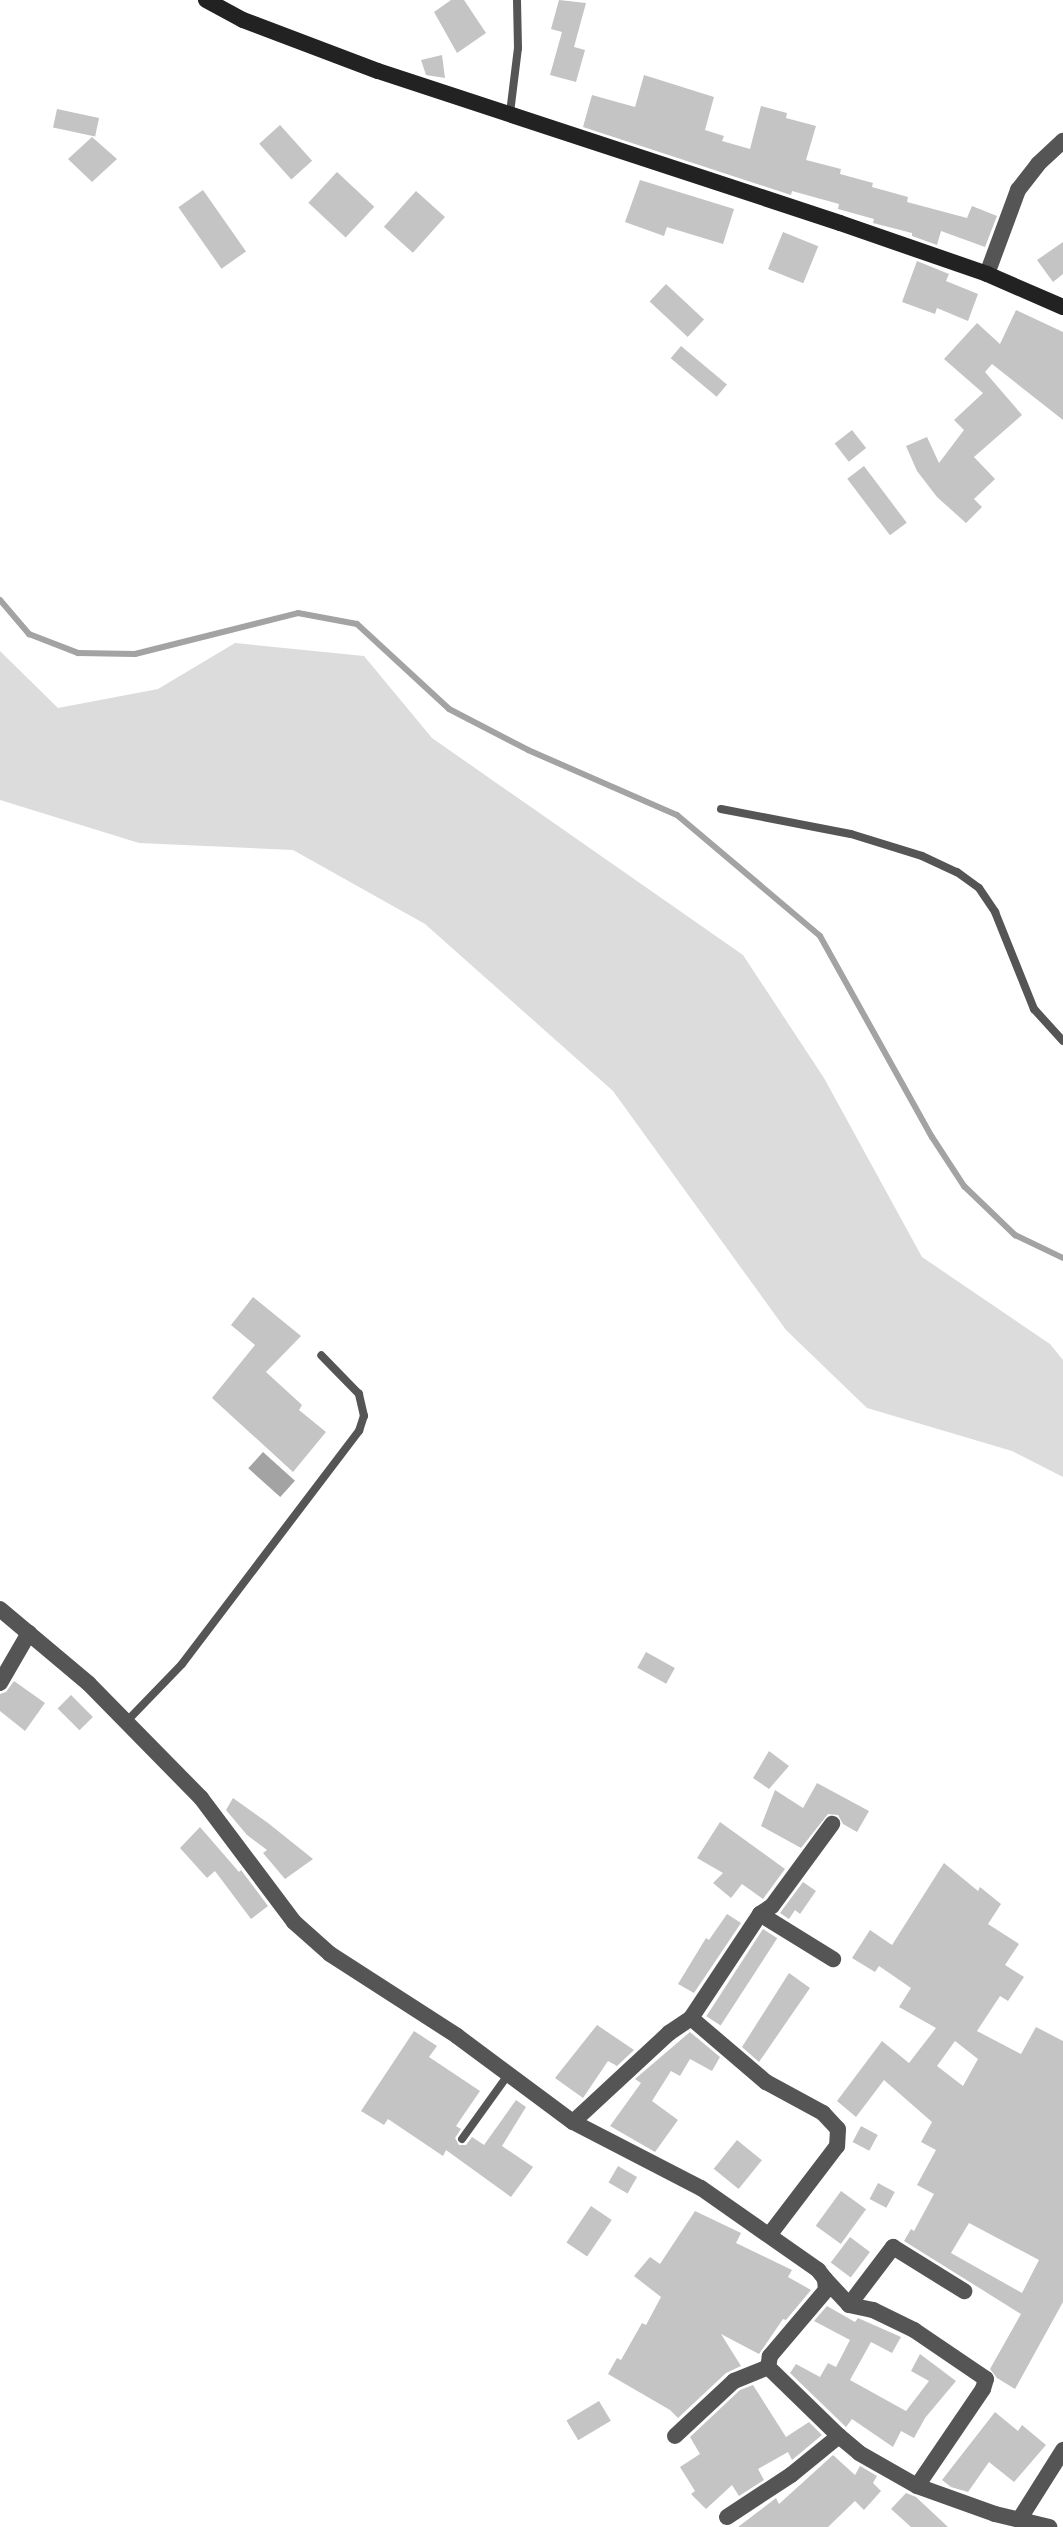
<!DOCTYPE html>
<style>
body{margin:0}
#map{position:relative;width:1063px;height:2527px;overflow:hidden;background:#fff;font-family:Rubik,sans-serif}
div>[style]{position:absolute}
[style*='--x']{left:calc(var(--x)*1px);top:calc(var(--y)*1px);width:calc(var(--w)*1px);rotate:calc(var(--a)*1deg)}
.green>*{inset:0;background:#dcdcdc}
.water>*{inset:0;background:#a3a3a3;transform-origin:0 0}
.stream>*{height:6px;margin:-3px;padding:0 3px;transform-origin:3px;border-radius:3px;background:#a3a3a3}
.building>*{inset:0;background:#c4c4c4;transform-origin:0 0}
.lane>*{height:8px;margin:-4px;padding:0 4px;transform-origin:4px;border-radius:4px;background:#555}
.street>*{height:16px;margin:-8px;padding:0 8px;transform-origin:8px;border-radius:8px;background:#555}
.secondary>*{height:16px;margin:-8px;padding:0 8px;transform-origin:8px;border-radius:8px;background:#222}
span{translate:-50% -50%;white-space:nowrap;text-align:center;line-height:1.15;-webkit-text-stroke:6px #fff;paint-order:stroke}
</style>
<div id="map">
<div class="green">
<i style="clip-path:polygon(235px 643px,364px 656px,432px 738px,743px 955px,824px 1078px,922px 1257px,1050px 1344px,1063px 1360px,1063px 1477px,1012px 1451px,867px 1408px,786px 1330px,613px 1091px,425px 924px,293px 850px,139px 843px,0 800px,0 651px,58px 708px,158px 689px)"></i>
</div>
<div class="water">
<i style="left:263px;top:1452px;width:43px;height:22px;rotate:42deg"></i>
</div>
<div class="stream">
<i style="--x:0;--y:600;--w:45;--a:49.5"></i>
<i style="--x:29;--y:634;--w:53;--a:21.2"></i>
<i style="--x:78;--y:653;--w:57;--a:1"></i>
<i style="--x:135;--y:654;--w:168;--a:-14.1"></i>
<i style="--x:298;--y:613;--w:60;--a:10.6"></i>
<i style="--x:357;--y:624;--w:125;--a:42.7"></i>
<i style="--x:449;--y:709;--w:89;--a:27.4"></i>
<i style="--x:528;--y:750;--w:163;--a:23.6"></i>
<i style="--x:677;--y:815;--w:187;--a:40.2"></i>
<i style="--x:820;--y:936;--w:230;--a:60.9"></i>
<i style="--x:932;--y:1137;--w:59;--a:56.9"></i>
<i style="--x:964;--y:1186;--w:71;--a:43.9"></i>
<i style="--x:1015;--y:1235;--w:53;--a:25.6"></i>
</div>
<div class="building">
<i style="clip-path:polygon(451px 0,464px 0,486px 33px,457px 53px,434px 12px)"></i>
<i style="clip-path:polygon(559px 0,586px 3px,574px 47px,585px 50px,576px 82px,550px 75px,562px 32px,551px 29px)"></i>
<i style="clip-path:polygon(442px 55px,445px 78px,426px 75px,421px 60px)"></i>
<i style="clip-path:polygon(644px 75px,714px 97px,705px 130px,724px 136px,722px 141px,750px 149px,761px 106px,787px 113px,786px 118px,816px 126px,806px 160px,841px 169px,840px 174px,873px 183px,872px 187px,908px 197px,907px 202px,967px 218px,972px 206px,997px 216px,985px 247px,941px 231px,937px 245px,912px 236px,912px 233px,873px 223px,874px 219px,838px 209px,839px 204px,792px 191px,791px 195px,583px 127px,592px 95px,635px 107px)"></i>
<i style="left:57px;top:109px;width:43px;height:19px;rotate:12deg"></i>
<i style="left:280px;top:125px;width:48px;height:28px;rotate:48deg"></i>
<i style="clip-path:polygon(92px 137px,117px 159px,92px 182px,68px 159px)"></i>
<i style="left:337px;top:172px;width:51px;height:42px;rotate:43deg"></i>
<i style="clip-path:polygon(640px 180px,734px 209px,723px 244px,667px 227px,664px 236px,625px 222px)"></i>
<i style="left:203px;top:190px;width:75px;height:30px;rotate:55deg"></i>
<i style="left:416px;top:191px;width:39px;height:48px;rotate:42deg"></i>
<i style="left:783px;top:232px;width:38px;height:40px;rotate:22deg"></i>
<i style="clip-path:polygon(1063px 242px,1063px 274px,1053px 282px,1037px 260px)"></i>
<i style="clip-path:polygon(917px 261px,949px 274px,946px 281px,978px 294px,968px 321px,937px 308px,935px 314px,902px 302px)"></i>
<i style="left:666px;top:284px;width:52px;height:24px;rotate:43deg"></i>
<i style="clip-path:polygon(1016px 310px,1063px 332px,1063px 420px,992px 364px,985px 372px,1022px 415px,974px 457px,995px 479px,974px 499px,982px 507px,966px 523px,937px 497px,917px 471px,906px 446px,927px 437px,939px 463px,964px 430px,954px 420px,983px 393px,944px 359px,977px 323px,1000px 344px)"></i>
<i style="left:681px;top:346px;width:60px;height:16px;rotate:40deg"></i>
<i style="left:852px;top:430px;width:23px;height:22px;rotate:52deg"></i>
<i style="left:864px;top:466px;width:71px;height:21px;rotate:53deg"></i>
<i style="clip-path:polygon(253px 1297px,301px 1336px,266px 1372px,302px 1405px,299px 1410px,326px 1432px,293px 1472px,212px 1398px,255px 1345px,231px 1325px)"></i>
<i style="left:646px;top:1652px;width:33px;height:18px;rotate:29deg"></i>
<i style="clip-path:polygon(14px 1681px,45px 1703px,25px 1731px,0 1711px,0 1694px,6px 1692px)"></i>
<i style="left:71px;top:1695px;width:31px;height:19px;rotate:45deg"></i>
<i style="clip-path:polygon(769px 1751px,789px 1766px,769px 1789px,753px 1778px)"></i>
<i style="clip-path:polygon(817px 1783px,869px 1811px,857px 1832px,843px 1824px,838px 1815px,828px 1814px,801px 1848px,761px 1826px,775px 1790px,803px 1808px)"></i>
<i style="clip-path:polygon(233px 1798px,268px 1823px,313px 1859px,285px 1879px,263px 1853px,267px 1850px,247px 1835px,226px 1810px)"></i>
<i style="clip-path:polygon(720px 1822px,785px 1869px,763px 1899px,742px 1884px,731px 1898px,713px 1883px,723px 1873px,697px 1858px)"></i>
<i style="clip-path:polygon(200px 1827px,239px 1872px,241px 1870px,268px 1906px,251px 1919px,215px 1871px,207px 1878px,180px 1848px)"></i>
<i style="clip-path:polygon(evenodd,944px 1863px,978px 1891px,980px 1887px,1001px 1904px,988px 1924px,1019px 1944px,1005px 1965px,1024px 1977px,1008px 2001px,1000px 1996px,977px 2031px,1021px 2054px,1036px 2027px,1063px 2041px,1063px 2302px,1015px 2389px,997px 2378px,990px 2369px,1021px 2314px,904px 2241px,911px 2229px,914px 2231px,934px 2194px,917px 2185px,936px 2150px,921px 2142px,932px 2122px,884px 2080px,856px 2117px,837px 2101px,882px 2041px,909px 2063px,936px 2028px,899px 2007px,911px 1988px,879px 1966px,875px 1972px,852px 1958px,870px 1930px,892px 1945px,944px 1863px,955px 2041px,978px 2059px,963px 2086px,937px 2066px,955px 2041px,944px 1863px,969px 2223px,1039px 2260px,1022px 2293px,951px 2253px,969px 2223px)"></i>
<i style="clip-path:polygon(803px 1882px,816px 1891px,800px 1914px,795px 1910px,789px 1919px,780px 1913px)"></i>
<i style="clip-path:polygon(727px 1914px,741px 1923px,694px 1993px,678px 1984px,706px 1938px,709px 1940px)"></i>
<i style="left:763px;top:1929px;width:17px;height:104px;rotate:33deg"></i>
<i style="clip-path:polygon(789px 1973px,810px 1988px,759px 2062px,742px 2047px)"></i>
<i style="clip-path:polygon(597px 2025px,634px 2050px,617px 2066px,608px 2061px,583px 2098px,555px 2078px)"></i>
<i style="clip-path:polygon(414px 2031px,437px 2046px,429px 2057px,480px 2091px,456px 2126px,461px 2129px,455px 2138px,459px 2145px,466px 2145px,472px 2137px,484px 2145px,516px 2100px,526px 2107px,502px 2146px,533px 2167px,511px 2197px,446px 2150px,443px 2156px,388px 2119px,384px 2125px,361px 2111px)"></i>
<i style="clip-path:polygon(690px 2032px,720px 2057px,712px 2071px,690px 2059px,680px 2076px,671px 2071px,652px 2101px,678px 2120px,655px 2152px,610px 2126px,641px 2083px,635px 2079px)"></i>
<i style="left:861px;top:2126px;width:19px;height:18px;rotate:28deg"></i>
<i style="left:737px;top:2140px;width:32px;height:37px;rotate:39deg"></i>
<i style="left:618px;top:2166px;width:22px;height:19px;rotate:30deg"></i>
<i style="left:878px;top:2183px;width:19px;height:18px;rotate:28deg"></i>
<i style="left:841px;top:2191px;width:31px;height:43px;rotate:36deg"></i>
<i style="left:591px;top:2206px;width:25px;height:44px;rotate:34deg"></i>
<i style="clip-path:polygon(695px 2211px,741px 2233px,736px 2243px,792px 2270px,788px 2277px,811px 2290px,786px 2320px,783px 2319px,759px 2354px,721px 2334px,741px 2366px,726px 2373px,678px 2418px,670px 2410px,608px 2374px,617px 2358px,621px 2360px,642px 2323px,646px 2325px,661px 2297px,634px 2276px,650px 2257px,660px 2264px)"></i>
<i style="left:850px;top:2237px;width:25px;height:32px;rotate:37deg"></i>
<i style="clip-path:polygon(827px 2306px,855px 2322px,858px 2318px,901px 2337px,892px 2353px,871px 2342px,850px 2380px,906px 2411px,929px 2381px,911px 2371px,920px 2354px,956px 2381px,925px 2418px,914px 2438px,901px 2431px,893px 2447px,852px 2419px,846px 2427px,790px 2373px,796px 2364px,820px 2377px,828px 2363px,836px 2367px,850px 2340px,814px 2321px)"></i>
<i style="clip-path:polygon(753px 2385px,786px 2437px,809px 2422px,822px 2435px,792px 2460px,788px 2452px,758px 2469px,764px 2480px,739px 2496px,732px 2485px,706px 2509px,691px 2494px,695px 2491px,680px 2467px,700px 2454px,690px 2437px,740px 2390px)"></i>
<i style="left:599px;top:2401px;width:23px;height:38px;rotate:59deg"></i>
<i style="clip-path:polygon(995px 2412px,1018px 2431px,1022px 2425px,1046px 2445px,1014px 2482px,989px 2462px,968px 2492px,951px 2487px,942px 2480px)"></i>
<i style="clip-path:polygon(833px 2455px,855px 2475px,860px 2466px,877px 2476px,873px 2483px,881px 2491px,864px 2510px,855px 2501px,828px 2527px,738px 2527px,776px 2498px,779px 2504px)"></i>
<i style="clip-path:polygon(906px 2493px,916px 2497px,948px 2527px,911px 2527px,891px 2509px)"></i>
</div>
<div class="lane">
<i style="--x:510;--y:113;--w:65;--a:-83"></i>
<i style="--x:518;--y:48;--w:48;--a:-91.2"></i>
<i style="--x:721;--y:809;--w:132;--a:10.9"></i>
<i style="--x:851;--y:834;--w:74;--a:17.2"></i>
<i style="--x:922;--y:856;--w:38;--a:25"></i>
<i style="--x:957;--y:872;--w:27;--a:36"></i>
<i style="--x:979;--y:888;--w:29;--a:56"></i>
<i style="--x:995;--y:912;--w:105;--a:68.1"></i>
<i style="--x:1034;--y:1009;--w:43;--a:47.8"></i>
<i style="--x:127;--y:1721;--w:79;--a:-46"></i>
<i style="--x:182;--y:1664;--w:293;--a:-52.8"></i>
<i style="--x:359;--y:1431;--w:16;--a:-72"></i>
<i style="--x:364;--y:1416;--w:23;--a:-103"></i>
<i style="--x:359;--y:1394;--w:54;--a:-134.3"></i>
<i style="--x:462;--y:2139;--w:79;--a:-54.3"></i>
</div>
<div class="street">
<i style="--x:987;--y:274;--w:90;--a:-69.7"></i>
<i style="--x:1018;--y:190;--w:33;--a:-52"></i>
<i style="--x:1038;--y:164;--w:34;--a:-43"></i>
<i style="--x:0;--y:1609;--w:116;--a:40.1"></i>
<i style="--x:89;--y:1684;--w:160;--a:45.5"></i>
<i style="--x:201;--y:1798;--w:155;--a:53.1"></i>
<i style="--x:294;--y:1922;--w:48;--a:41.6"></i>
<i style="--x:330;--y:1954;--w:151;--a:32.8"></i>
<i style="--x:457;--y:2036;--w:144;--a:36.6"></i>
<i style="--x:573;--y:2122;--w:144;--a:27.3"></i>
<i style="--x:701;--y:2188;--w:143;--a:35"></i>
<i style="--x:818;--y:2270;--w:11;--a:52"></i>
<i style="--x:825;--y:2279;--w:11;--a:85"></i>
<i style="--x:826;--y:2290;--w:87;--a:130.3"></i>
<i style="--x:770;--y:2356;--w:11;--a:100"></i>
<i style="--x:768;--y:2367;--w:99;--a:44.2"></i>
<i style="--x:839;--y:2436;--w:26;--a:40"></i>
<i style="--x:859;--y:2453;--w:67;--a:29.6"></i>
<i style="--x:917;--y:2486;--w:83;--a:19.7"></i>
<i style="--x:995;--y:2514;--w:56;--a:13.5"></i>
<i style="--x:0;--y:1683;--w:58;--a:-59.9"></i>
<i style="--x:760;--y:1914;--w:86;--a:31.7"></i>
<i style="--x:691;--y:2018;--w:99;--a:40.5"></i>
<i style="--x:766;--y:2082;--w:65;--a:28.5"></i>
<i style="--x:823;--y:2113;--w:22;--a:47"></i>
<i style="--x:838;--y:2129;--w:17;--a:93"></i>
<i style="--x:837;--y:2146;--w:111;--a:127.3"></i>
<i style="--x:573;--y:2122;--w:131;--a:-42.8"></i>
<i style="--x:669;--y:2033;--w:27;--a:-34"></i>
<i style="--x:691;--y:2018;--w:125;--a:-56.4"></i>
<i style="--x:760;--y:1914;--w:14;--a:-34"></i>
<i style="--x:772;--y:1906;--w:102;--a:-53.8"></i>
<i style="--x:825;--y:2279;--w:35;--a:47"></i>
<i style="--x:849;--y:2305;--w:25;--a:12"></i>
<i style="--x:873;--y:2310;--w:46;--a:26"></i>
<i style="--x:914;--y:2330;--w:87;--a:34.2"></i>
<i style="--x:986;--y:2379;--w:10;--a:107"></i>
<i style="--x:983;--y:2389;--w:117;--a:124.2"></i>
<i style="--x:849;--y:2305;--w:73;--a:-52.8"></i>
<i style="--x:893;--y:2247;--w:84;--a:31.8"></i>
<i style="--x:675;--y:2436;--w:81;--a:-43"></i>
<i style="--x:734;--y:2381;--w:37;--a:-22"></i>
<i style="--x:727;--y:2517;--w:77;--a:-33.3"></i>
<i style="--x:791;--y:2475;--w:62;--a:-39.1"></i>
<i style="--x:1019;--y:2520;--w:83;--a:-57.8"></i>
</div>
<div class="secondary">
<i style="--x:206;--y:0;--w:42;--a:28.4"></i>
<i style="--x:243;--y:20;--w:144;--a:20.7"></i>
<i style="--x:378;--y:71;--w:486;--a:18.2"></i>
<i style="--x:840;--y:223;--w:156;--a:19.1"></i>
<i style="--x:987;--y:274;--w:83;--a:23.5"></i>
</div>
</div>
